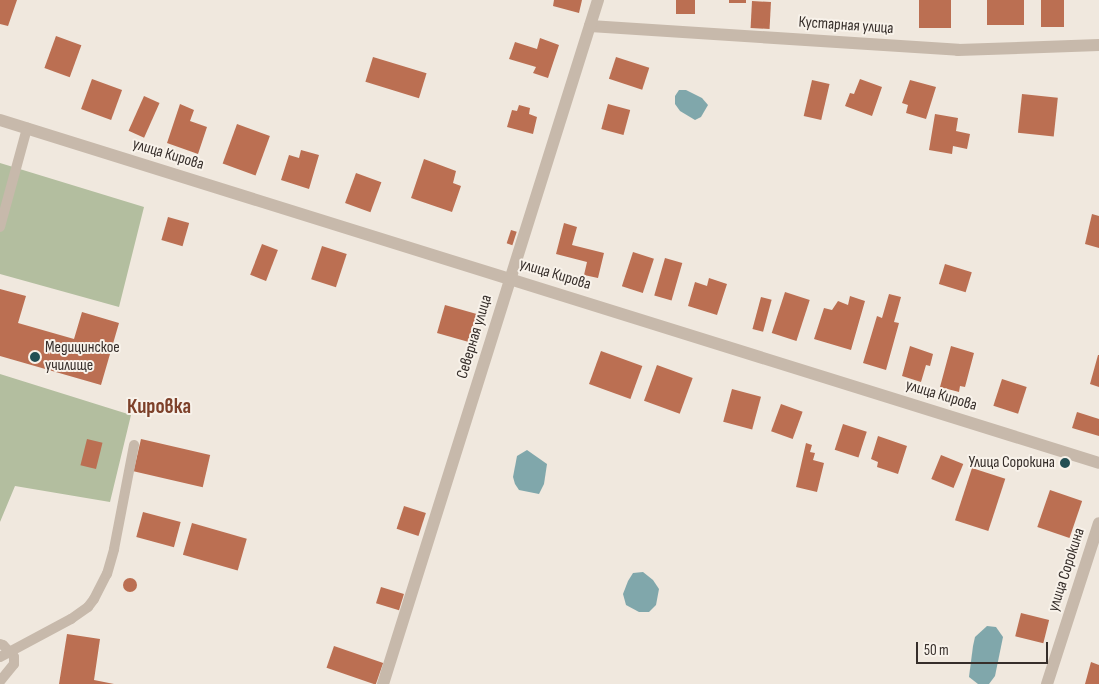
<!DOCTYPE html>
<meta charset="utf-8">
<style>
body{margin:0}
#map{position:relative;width:1099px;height:684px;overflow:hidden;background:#f0e8de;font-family:"Sofia Sans Condensed",sans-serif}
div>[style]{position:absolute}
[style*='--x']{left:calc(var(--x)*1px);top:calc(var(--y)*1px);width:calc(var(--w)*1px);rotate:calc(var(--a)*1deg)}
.green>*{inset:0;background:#b3be9f}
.water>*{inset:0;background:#80a7ab}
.building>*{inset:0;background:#bb6f52;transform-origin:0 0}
.round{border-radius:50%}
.service>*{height:10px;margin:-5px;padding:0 5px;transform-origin:5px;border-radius:5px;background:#c7b9ab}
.minor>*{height:12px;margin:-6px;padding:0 6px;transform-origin:6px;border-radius:6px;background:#c7b9ab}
.tertiary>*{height:12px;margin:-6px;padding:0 6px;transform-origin:6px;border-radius:6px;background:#c7b9ab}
.dots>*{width:14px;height:14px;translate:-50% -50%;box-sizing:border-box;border:2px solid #f8f2ea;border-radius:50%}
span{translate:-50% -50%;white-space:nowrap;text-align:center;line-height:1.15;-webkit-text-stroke:4px #f8f2ea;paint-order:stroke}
.street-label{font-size:16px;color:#362e2a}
.poi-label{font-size:16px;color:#362e2a}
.left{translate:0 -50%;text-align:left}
.right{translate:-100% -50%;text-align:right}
.district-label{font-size:21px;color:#7d412a;font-weight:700}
.scale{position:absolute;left:916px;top:642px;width:132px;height:22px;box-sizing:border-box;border:2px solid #362e2a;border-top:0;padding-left:6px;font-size:15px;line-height:18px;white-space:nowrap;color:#362e2a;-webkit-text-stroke:4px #f8f2ea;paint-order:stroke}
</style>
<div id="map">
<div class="green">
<i style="clip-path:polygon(0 163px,144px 207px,119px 307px,0 274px)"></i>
<i style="clip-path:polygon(0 374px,131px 415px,110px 502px,15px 486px,0 522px)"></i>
</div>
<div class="water">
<i style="clip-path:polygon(679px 90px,686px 90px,702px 98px,708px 105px,701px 117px,695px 120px,680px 111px,675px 104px,675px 96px)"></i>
<i style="clip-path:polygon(527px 450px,547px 464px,544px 484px,539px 494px,519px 490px,515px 484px,513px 477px,517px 456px)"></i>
<i style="clip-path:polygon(643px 572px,653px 580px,659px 589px,656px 605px,649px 612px,639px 612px,626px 605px,623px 594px,628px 581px,633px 573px)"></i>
<i style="clip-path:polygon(987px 626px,996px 627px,1003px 637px,995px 676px,989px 684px,978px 684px,969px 677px,973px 646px,975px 637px)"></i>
</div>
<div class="building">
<i style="clip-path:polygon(0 0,17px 0,8px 26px,0 24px)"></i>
<i style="clip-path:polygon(554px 0,582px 0,579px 13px,553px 6px)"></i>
<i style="left:676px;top:0;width:19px;height:14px"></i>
<i style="left:729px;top:0;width:17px;height:3px"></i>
<i style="left:919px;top:0;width:32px;height:28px"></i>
<i style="left:987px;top:0;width:37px;height:25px"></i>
<i style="left:1041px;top:0;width:23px;height:27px"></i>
<i style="left:752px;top:1px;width:19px;height:27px;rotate:3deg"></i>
<i style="left:56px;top:36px;width:27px;height:34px;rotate:20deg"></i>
<i style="clip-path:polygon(540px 38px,559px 45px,548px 78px,533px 73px,536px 67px,509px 59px,515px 42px,537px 49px)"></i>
<i style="left:373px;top:57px;width:56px;height:26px;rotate:17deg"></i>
<i style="left:616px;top:57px;width:35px;height:23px;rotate:18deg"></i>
<i style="left:92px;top:79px;width:32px;height:32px;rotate:20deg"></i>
<i style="clip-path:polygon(860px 79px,882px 87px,872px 116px,845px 106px,850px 93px,854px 94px)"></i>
<i style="left:812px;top:80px;width:18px;height:37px;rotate:13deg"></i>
<i style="clip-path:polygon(910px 80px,936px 87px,926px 119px,906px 113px,908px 105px,902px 103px)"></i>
<i style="left:1022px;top:94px;width:36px;height:39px;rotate:6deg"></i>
<i style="left:144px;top:96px;width:17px;height:38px;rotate:24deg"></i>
<i style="clip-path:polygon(180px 104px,194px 110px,190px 121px,207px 127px,198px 154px,167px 143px)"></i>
<i style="left:608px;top:104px;width:23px;height:26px;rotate:15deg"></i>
<i style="clip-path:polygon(519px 105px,530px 108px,529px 114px,537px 117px,533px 134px,507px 127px,512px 110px,517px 111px)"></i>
<i style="clip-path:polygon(935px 114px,958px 118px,956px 131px,970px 134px,967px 149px,953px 146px,952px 154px,929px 150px)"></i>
<i style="left:237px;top:124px;width:35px;height:42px;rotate:20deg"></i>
<i style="clip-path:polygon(301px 150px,319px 155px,309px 189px,281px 180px,289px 155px,299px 158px)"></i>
<i style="clip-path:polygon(424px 159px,456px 171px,453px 183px,461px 186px,452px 212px,411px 198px)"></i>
<i style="left:356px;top:173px;width:27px;height:32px;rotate:20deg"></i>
<i style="clip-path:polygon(1092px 214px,1099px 216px,1099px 248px,1085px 244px)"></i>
<i style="left:168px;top:217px;width:22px;height:24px;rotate:16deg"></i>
<i style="clip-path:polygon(564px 223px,577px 227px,572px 245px,604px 253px,598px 278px,584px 275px,587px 262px,556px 254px)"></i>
<i style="left:511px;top:230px;width:6px;height:14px;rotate:18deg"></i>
<i style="left:262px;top:244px;width:17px;height:33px;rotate:21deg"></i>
<i style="left:322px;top:246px;width:26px;height:35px;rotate:18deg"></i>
<i style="left:633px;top:252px;width:22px;height:36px;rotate:18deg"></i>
<i style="left:665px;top:258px;width:18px;height:39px;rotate:16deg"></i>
<i style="left:945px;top:264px;width:28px;height:21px;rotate:17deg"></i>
<i style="clip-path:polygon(709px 278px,727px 284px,717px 315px,688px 306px,695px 282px,707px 286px)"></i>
<i style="clip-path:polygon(0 289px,26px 296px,18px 323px,74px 339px,82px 312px,119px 323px,101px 385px,0 356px)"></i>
<i style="left:785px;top:292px;width:26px;height:43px;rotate:18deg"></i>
<i style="clip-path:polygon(889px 294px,901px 297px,894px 322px,899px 323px,886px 370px,863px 363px,877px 316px,882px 318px)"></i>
<i style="clip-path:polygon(850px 296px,865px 301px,851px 350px,814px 339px,824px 308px,832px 310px,838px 301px,848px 305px)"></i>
<i style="left:761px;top:297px;width:11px;height:33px;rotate:15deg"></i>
<i style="left:445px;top:305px;width:33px;height:29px;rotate:16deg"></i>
<i style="clip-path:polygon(910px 346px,933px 354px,930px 366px,926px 365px,921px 382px,902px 376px)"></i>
<i style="clip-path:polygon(951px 346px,974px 353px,965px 387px,960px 386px,959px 392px,940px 387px)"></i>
<i style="left:601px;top:351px;width:44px;height:35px;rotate:20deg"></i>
<i style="clip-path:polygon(1098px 355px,1099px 355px,1099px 387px,1090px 384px)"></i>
<i style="left:657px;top:365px;width:38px;height:38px;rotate:20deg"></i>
<i style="left:1002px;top:379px;width:26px;height:28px;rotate:18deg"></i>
<i style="left:732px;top:389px;width:30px;height:34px;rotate:15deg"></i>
<i style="left:781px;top:404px;width:23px;height:29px;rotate:20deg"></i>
<i style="clip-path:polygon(1077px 412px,1099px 419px,1099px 436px,1072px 428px)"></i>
<i style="left:843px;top:424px;width:25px;height:27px;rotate:18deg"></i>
<i style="clip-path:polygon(878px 436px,907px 446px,898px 474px,877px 467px,878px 462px,871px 459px)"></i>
<i style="left:87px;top:439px;width:16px;height:27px;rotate:14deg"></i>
<i style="left:141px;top:439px;width:71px;height:33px;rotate:13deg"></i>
<i style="clip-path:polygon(806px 443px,812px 445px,810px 452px,815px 453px,813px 460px,824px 463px,817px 492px,796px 487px)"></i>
<i style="left:941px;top:455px;width:24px;height:26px;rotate:22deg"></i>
<i style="left:972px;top:468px;width:35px;height:55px;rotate:18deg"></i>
<i style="left:1050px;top:490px;width:34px;height:39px;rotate:19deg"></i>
<i style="left:404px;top:506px;width:23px;height:24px;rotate:18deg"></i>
<i style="left:143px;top:512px;width:39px;height:26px;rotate:15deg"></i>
<i style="left:192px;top:523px;width:57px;height:33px;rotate:16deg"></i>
<i class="round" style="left:123px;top:578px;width:14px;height:14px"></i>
<i style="left:381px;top:587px;width:24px;height:17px;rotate:17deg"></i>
<i style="left:1021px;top:613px;width:29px;height:24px;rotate:14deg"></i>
<i style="clip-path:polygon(67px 634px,100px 639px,94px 680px,114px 684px,59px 684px)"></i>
<i style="left:334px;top:646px;width:52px;height:23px;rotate:19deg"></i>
<i style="clip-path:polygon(1091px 662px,1099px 665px,1099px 684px,1085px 684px)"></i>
</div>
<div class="service">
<i style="--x:0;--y:227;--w:103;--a:-74.7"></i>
<i style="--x:0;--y:644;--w:3;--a:18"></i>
<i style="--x:3;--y:645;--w:16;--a:47"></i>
<i style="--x:14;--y:657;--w:7;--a:90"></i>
<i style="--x:14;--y:664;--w:22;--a:129"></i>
<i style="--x:0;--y:657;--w:81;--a:-28.2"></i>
<i style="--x:71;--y:619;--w:21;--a:-35"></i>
<i style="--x:88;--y:607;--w:10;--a:-53"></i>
<i style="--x:94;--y:599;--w:28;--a:-63"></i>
<i style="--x:107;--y:574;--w:26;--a:-74"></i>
<i style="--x:114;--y:549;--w:106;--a:-79.1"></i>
</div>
<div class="minor">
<i style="--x:590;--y:26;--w:369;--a:3.7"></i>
<i style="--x:958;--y:50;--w:141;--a:-2"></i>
<i style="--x:383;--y:684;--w:717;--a:-72.55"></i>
<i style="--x:1047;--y:684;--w:169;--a:-72.1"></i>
</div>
<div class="tertiary">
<i style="--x:0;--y:120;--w:1151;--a:17.33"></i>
</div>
<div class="dots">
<i style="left:35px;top:357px;background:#234f54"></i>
<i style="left:1065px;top:463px;background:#234f54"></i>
</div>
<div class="street-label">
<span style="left:846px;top:26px;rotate:4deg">Кустарная улица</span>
<span style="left:168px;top:155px;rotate:17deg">улица Кирова</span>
<span style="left:555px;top:275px;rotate:17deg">улица Кирова</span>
<span style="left:475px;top:337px;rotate:-73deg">Северная улица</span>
<span style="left:941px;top:396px;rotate:17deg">улица Кирова</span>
<span style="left:1067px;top:570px;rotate:-72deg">улица Сорокина</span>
</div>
<div class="poi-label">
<span class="left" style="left:45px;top:357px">Медицинское<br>училище</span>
<span class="right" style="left:1055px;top:463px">Улица Сорокина</span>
</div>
<div class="district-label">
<span style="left:159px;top:407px">Кировка</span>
</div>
<div class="scale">50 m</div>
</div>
